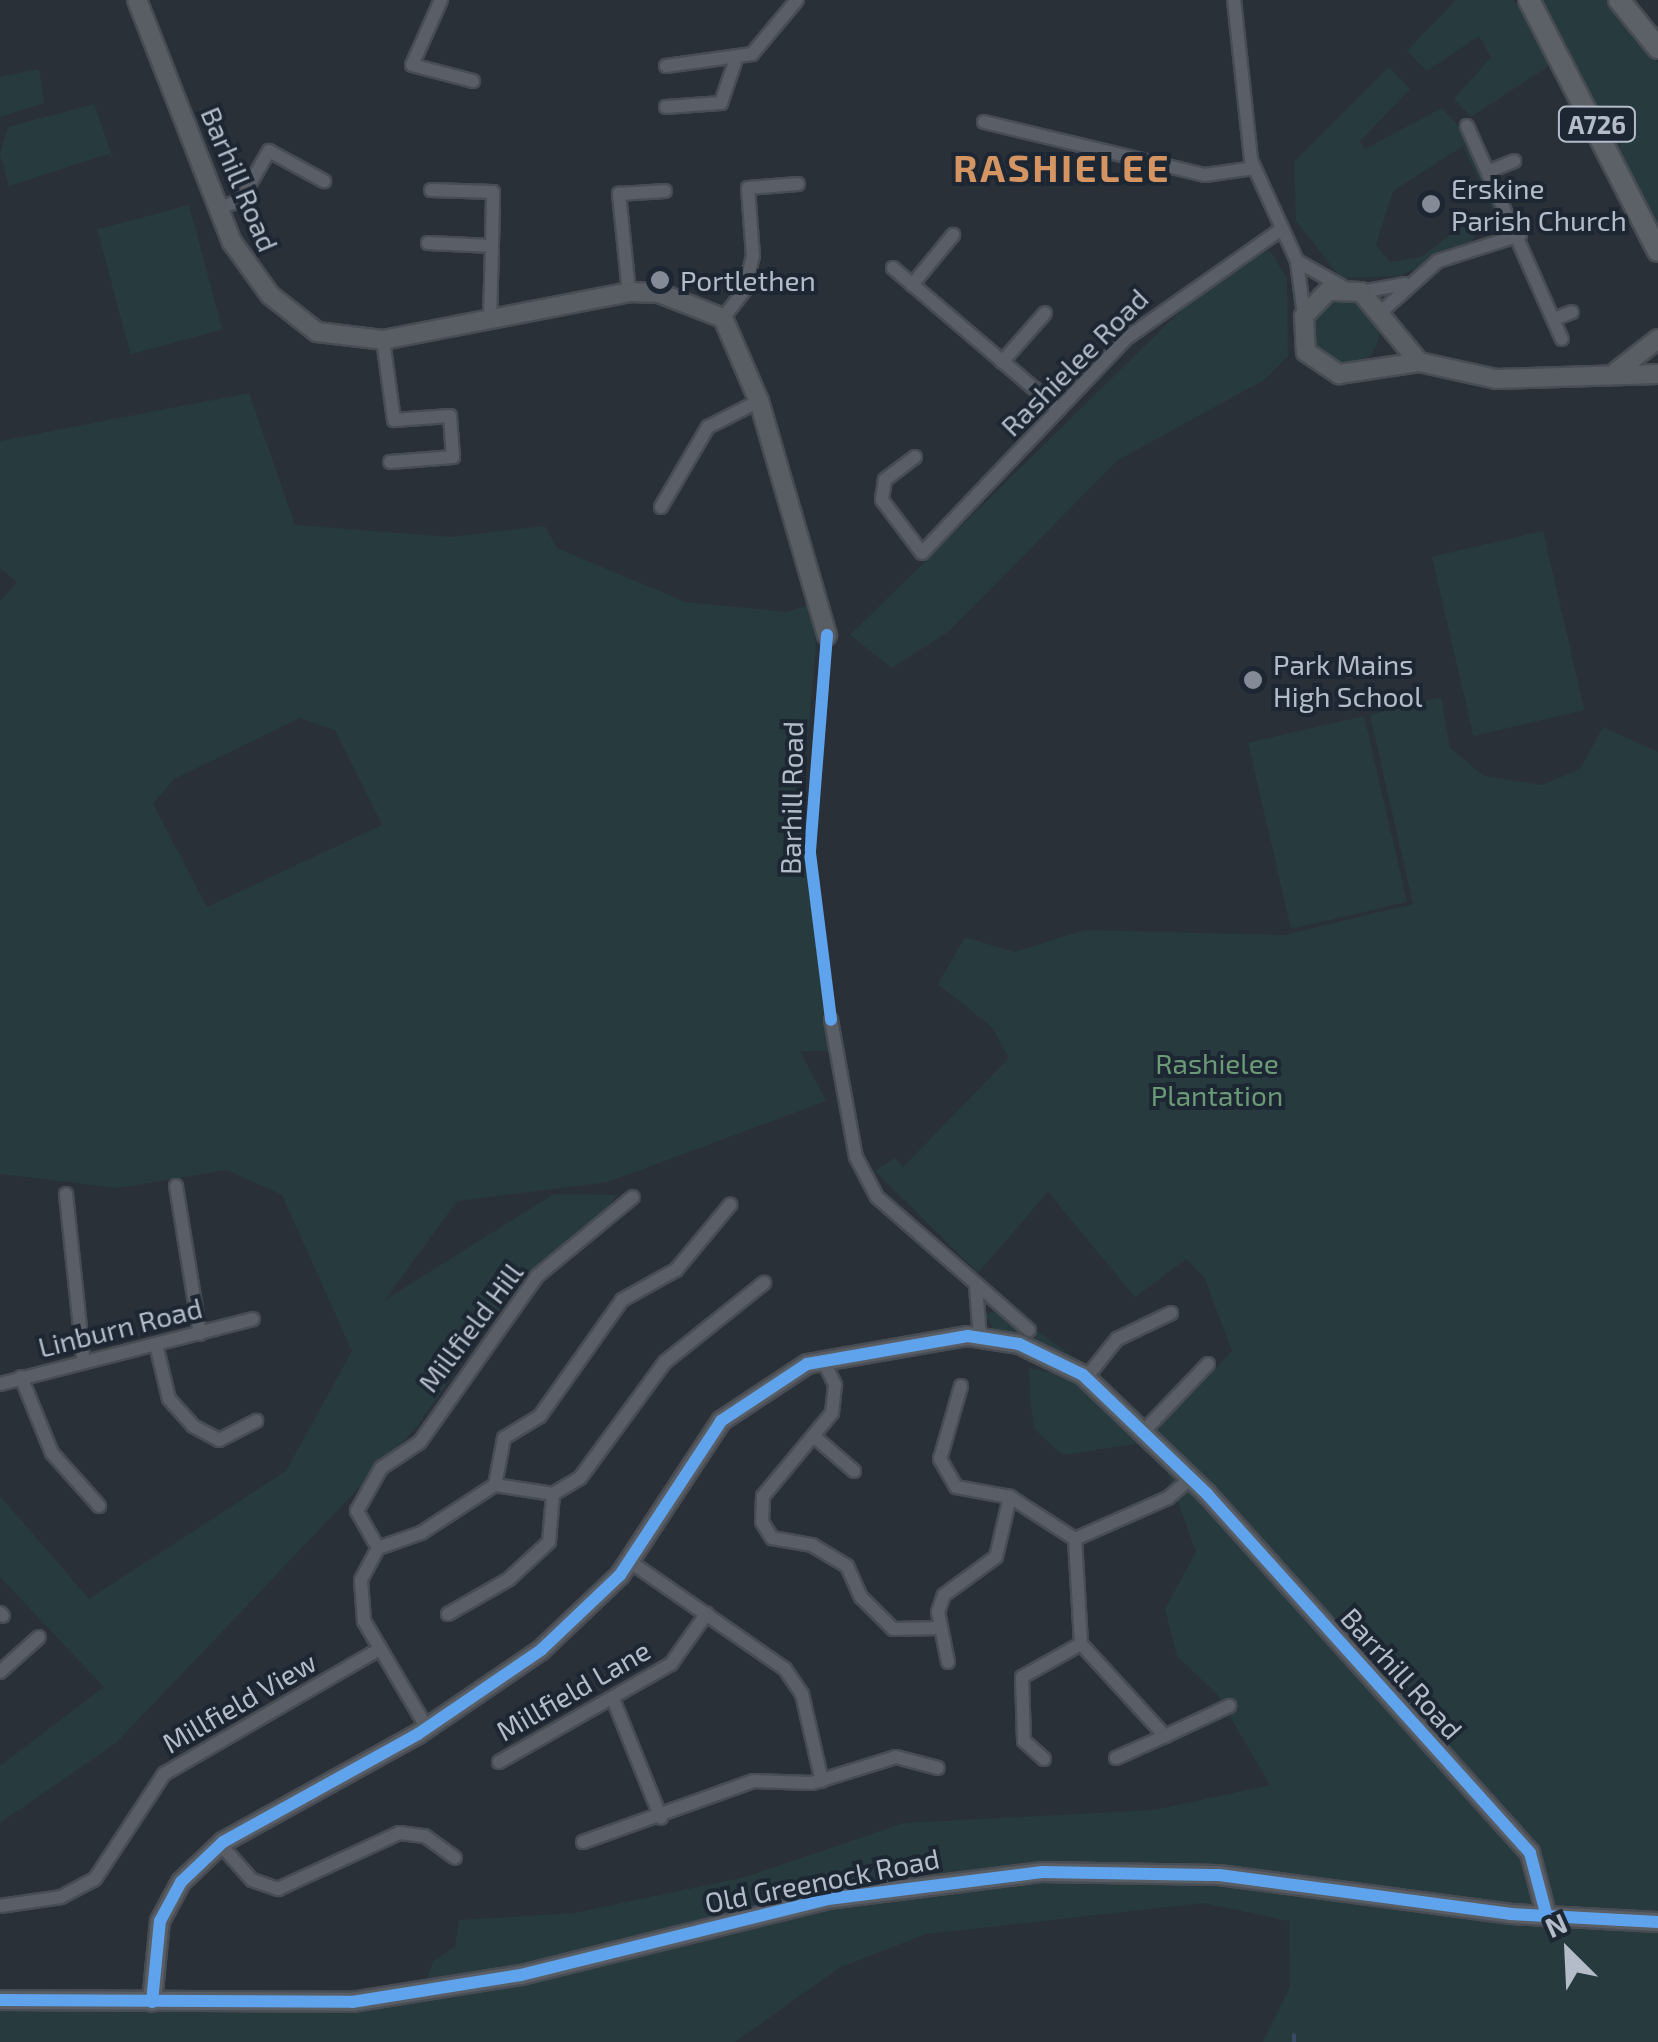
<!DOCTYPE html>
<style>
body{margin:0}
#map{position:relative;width:1658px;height:2042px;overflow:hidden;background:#2a3038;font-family:"Exo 2",sans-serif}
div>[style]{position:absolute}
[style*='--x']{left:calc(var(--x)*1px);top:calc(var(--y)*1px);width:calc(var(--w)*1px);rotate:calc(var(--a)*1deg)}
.green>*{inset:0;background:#273a3e;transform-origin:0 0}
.round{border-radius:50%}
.stream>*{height:4px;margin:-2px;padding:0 2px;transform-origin:2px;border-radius:2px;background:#384963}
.roads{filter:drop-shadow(2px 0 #484c53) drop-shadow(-2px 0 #484c53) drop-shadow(0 2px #484c53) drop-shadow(0 -2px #484c53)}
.street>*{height:12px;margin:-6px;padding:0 6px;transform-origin:6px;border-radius:6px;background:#5a5e66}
.secondary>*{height:18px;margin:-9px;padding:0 9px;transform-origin:9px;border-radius:9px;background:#595d64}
.primary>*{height:20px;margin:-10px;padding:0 10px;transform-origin:10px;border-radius:10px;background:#5c6168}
.cycleway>*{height:12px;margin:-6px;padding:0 6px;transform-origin:6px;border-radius:6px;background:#60a3ed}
.dots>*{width:28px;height:28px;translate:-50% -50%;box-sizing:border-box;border:5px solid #1d2633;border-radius:50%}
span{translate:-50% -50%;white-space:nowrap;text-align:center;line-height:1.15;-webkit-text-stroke:8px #1d2633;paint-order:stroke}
.shield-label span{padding:2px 8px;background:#1d2633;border:2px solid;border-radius:8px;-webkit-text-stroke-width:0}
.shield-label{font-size:25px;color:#b4bcc9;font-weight:700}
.street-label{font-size:28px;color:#b4bcc9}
.poi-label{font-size:28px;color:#b4bcc9}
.left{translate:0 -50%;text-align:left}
.park-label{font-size:28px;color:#6b9a76}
.district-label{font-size:38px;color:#d59563;font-weight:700;letter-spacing:2.5px}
.north{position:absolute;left:1518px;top:1902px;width:100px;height:100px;-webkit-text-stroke:8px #1d2633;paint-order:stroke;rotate:336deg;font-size:28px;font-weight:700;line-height:40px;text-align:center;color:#b4bcc9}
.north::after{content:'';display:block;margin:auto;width:35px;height:45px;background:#b4bcc9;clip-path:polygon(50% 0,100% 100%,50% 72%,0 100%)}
</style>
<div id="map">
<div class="green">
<i style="clip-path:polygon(1456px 0,1514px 0,1553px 63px,1471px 117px,1454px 99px,1491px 57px,1479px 36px,1427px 71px,1407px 51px)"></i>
<i style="clip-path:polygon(1537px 0,1607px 0,1658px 63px,1658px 237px)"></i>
<i style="clip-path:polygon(1389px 67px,1410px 89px,1360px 141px,1365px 149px,1442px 108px,1465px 133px,1504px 228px,1485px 233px,1498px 224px,1463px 146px,1393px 191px,1376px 245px,1390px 262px,1421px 257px,1466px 223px,1476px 230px,1472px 242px,1400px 276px,1341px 278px,1296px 221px,1294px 162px)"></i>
<i style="clip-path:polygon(39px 69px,44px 103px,0 117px,0 77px)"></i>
<i style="clip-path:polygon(94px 104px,114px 161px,108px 154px,9px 186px,0 154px,8px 127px)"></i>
<i style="left:189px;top:205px;width:129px;height:95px;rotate:75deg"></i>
<i style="clip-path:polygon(1270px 250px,1287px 279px,1288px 356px,1264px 380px,1118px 460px,949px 631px,892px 668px,850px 635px,1209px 283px)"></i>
<i class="round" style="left:1311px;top:299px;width:68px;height:68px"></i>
<i style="clip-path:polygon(evenodd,249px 393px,295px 525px,451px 537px,545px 526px,557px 548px,685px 602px,786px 612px,809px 605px,816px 645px,801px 817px,829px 1051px,800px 1051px,826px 1101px,608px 1182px,457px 1201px,385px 1300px,554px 1194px,617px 1195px,576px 1245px,507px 1299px,415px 1429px,116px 1743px,0 1823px,0 1766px,104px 1687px,0 1577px,0 1496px,89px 1599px,286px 1471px,352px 1351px,282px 1195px,227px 1170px,119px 1188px,0 1174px,0 601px,17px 582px,0 568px,0 441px,249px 393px,300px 718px,335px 730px,382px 825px,207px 907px,153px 804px,174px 779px,300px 718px)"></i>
<i style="left:1543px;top:531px;width:184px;height:114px;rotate:77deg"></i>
<i style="clip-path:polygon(1441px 697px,1450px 748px,1484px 776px,1542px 785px,1580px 769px,1603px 727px,1658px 752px,1658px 2042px,1263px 2042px,1290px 1987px,1289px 1921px,1203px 1903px,926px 1934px,839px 1968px,735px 2042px,0 2042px,0 2006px,424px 1989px,433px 1961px,455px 1947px,459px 1920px,574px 1913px,745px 1877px,904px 1823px,1155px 1810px,1270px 1785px,1217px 1694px,1177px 1656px,1165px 1609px,1196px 1552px,1167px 1471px,1136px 1444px,1062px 1455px,1034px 1429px,1030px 1398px,1029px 1368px,1076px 1377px,1126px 1423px,1166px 1420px,1232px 1351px,1204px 1277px,1186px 1259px,1135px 1297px,1048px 1192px,978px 1273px,875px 1171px,895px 1158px,903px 1167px,1009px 1058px,992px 1027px,938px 984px,965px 937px,1014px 952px,1085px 930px,1284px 935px,1413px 904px,1370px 715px)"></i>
<i style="left:1364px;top:716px;width:191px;height:119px;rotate:77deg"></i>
<i style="clip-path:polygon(995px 1310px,1026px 1334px,1032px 1327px,1090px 1369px,995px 1331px,986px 1315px)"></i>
</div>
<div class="stream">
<i style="--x:1294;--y:2042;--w:7;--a:-90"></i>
</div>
<div class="roads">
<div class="street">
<i style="--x:441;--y:0;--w:71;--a:114"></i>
<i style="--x:412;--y:65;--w:63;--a:14.7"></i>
<i style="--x:1234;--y:0;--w:161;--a:83.9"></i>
<i style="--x:1251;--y:160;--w:111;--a:65.5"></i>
<i style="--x:1297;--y:261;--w:55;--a:82.7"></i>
<i style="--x:666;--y:66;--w:87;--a:-7.9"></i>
<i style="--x:752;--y:54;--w:70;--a:-50.2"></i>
<i style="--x:666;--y:107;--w:55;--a:-4.2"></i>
<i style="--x:721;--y:103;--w:43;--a:-71.1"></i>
<i style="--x:984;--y:122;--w:227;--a:13.5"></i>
<i style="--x:1205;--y:175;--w:49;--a:-8.1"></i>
<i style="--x:1467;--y:126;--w:233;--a:66"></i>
<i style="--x:1492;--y:170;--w:24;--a:-22"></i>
<i style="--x:218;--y:208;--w:23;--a:-18"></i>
<i style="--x:240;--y:201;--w:58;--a:-59.9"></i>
<i style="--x:269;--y:151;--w:63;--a:28.6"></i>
<i style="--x:428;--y:243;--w:64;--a:2.7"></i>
<i style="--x:492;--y:246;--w:54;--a:-88.9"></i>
<i style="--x:493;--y:192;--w:62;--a:-178.2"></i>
<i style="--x:1297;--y:261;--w:55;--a:29.4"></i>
<i style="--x:893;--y:268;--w:218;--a:40.5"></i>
<i style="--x:912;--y:285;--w:65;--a:-50.6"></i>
<i style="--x:629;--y:292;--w:99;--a:-95.8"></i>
<i style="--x:619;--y:194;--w:46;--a:-3.7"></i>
<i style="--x:1361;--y:292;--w:45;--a:-10.3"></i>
<i style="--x:1382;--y:311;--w:75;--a:-41.8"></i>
<i style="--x:1438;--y:261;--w:86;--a:-17.6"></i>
<i style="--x:490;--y:318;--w:72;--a:-88.4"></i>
<i style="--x:723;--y:318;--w:36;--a:-52"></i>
<i style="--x:745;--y:290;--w:35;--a:-77"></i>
<i style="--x:753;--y:256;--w:68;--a:-94.2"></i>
<i style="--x:748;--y:188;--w:50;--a:-4.6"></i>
<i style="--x:1554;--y:319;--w:19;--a:-21"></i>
<i style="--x:383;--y:340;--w:81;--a:82.2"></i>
<i style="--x:394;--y:420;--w:56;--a:-4.1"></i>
<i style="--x:450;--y:416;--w:41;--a:85.8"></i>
<i style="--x:453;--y:457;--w:63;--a:175.5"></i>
<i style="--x:1002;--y:362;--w:65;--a:-48.7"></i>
<i style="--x:915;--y:457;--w:38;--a:143"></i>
<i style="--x:885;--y:480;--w:20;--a:99"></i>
<i style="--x:882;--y:500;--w:66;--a:53"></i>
<i style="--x:922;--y:553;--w:298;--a:-46.4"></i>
<i style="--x:1128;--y:337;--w:186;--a:-35.1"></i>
<i style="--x:661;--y:507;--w:93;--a:-59.6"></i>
<i style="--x:708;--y:427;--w:57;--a:-27"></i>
<i style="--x:831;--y:1020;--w:139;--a:79.7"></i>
<i style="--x:856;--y:1157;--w:45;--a:62.3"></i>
<i style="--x:877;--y:1197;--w:202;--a:41.2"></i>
<i style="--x:176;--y:1186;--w:150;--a:80.8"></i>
<i style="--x:66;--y:1194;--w:163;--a:84"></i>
<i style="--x:976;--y:1286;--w:52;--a:85.6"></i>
<i style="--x:157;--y:1349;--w:51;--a:76.5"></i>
<i style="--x:169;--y:1399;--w:36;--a:48"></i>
<i style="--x:193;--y:1426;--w:30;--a:28"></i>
<i style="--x:219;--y:1440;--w:42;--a:-27.2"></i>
<i style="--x:823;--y:1360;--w:28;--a:64"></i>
<i style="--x:835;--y:1385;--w:28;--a:96"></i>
<i style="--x:832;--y:1413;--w:108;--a:129.7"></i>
<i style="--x:763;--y:1496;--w:26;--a:92"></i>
<i style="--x:762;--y:1522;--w:19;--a:58"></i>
<i style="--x:772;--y:1538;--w:41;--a:9.9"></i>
<i style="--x:812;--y:1545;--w:41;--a:31"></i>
<i style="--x:847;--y:1566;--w:34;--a:66"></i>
<i style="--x:861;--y:1597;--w:45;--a:45"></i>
<i style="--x:893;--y:1629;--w:46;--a:-1.2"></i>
<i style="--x:21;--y:1377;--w:82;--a:67.8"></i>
<i style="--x:52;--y:1453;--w:71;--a:48.4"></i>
<i style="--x:1086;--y:1378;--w:50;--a:-51.5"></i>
<i style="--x:1117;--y:1339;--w:60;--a:-25.7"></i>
<i style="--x:0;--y:1384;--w:261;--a:-14.4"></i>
<i style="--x:961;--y:1386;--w:76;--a:106"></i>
<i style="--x:940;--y:1459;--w:32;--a:60"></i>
<i style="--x:956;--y:1487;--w:55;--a:10.5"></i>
<i style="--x:1010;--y:1497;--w:77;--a:32.9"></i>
<i style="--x:1143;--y:1432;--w:94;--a:-46.3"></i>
<i style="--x:817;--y:1439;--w:49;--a:40.9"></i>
<i style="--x:495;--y:1485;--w:59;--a:8.8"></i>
<i style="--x:553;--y:1494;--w:31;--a:-31"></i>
<i style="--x:580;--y:1478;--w:144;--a:-53.8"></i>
<i style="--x:665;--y:1362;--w:127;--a:-38.6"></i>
<i style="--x:1075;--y:1539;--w:105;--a:86.7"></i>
<i style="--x:1081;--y:1644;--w:125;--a:47.6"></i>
<i style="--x:1165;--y:1736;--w:71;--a:-25.1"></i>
<i style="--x:1075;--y:1539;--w:102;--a:-23.8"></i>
<i style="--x:1168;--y:1498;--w:30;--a:-41"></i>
<i style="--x:378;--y:1548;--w:43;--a:-119.6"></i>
<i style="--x:357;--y:1511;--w:49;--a:-60.8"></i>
<i style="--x:381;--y:1468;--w:47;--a:-33.7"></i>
<i style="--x:420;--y:1442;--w:203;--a:-54.8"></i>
<i style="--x:537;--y:1276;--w:124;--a:-39.5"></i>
<i style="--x:629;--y:1561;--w:190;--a:34.7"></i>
<i style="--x:785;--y:1669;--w:30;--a:56"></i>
<i style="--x:802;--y:1694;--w:89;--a:77.1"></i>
<i style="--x:0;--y:1613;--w:4;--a:45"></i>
<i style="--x:448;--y:1614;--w:70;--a:-29.8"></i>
<i style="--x:509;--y:1579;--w:54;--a:-42.8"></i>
<i style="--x:549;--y:1542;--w:48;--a:-85.2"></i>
<i style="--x:948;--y:1662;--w:51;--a:-101.3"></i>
<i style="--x:938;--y:1612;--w:18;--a:-71"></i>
<i style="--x:944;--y:1595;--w:64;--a:-36.2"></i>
<i style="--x:996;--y:1557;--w:62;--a:-76.9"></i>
<i style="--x:0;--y:1672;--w:52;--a:-41.9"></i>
<i style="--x:613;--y:1699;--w:128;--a:68"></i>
<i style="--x:427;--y:1728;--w:124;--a:-120.5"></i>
<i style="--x:364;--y:1621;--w:41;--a:-94.2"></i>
<i style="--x:361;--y:1580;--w:36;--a:-62"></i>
<i style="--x:378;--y:1548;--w:46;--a:-19.2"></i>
<i style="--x:421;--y:1533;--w:88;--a:-33"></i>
<i style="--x:495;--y:1485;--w:48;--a:-79.2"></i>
<i style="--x:504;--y:1438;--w:42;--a:-31.4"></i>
<i style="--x:540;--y:1416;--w:142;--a:-54.7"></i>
<i style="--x:622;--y:1300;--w:62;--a:-29.1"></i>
<i style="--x:676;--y:1270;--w:85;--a:-50.3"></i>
<i style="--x:1116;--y:1758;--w:54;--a:-24.2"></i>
<i style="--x:1044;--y:1759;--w:27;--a:-138"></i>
<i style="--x:1024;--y:1741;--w:64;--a:-91.8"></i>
<i style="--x:1022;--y:1677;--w:68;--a:-29.2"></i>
<i style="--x:499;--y:1762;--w:198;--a:-29.7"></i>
<i style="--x:671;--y:1664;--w:62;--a:-54.8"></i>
<i style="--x:583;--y:1842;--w:181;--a:-19.7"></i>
<i style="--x:753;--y:1781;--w:59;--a:1.9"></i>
<i style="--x:812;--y:1783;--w:88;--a:-17.2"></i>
<i style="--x:896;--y:1757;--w:43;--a:14.7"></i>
<i style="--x:220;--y:1844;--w:48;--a:48.4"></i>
<i style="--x:252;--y:1880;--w:28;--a:19"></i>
<i style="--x:278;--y:1889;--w:133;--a:-24.8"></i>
<i style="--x:399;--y:1833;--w:26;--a:7"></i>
<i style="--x:425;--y:1836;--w:37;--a:36"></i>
<i style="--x:0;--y:1906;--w:62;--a:-8.4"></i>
<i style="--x:61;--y:1897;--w:38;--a:-28"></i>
<i style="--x:95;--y:1879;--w:126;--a:-56.7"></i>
<i style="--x:164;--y:1774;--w:250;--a:-30.1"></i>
</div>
<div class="secondary">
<i style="--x:137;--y:0;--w:260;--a:68.6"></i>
<i style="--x:232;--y:242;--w:65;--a:54.4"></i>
<i style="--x:270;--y:295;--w:60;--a:38.2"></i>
<i style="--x:317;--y:332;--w:66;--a:6.9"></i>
<i style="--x:383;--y:340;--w:251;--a:-11"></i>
<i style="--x:629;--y:292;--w:30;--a:2"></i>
<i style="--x:659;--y:293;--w:69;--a:21.3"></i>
<i style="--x:723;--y:318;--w:90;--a:66.6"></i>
<i style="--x:759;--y:401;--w:244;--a:73.8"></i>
<i style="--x:1419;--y:362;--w:91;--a:-129.6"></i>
<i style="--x:1361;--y:292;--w:33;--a:-178"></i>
<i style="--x:1328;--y:291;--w:35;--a:134"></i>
<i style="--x:1304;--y:316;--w:36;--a:87"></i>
<i style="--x:1306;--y:352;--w:40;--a:34"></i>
<i style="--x:1339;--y:374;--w:81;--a:-8.5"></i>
<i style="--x:1419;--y:362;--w:79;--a:12.4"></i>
<i style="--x:1496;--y:379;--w:162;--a:-1.8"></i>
<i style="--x:1617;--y:371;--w:52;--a:-38"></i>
<i style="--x:0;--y:2000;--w:352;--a:0.3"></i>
<i style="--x:352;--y:2002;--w:171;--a:-9.1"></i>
<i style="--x:521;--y:1975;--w:316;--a:-13.9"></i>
<i style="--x:828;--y:1899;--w:216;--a:-7.2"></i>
<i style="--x:1042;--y:1872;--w:177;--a:1"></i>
<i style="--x:1219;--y:1875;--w:295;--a:7.6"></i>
<i style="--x:1511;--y:1914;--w:147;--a:3.1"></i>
<i style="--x:152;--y:2002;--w:81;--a:-84.4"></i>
<i style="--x:160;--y:1921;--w:44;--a:-61.7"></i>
<i style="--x:181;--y:1882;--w:58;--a:-43.6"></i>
<i style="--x:223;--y:1842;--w:223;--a:-29"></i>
<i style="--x:418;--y:1734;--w:149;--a:-34.3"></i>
<i style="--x:541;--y:1650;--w:109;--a:-43.5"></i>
<i style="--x:620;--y:1575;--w:184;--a:-56.7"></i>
<i style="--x:721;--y:1421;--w:103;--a:-33.5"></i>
<i style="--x:807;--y:1364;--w:163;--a:-9.9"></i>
<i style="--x:968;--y:1336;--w:52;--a:8.9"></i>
<i style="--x:1019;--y:1344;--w:71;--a:25.8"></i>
<i style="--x:1083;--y:1375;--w:172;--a:43.8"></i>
<i style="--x:1207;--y:1494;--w:483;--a:48"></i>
<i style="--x:1530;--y:1853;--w:66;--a:75.1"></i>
</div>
<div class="primary">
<i style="--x:1529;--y:0;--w:282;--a:62.8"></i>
<i style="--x:1619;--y:0;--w:62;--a:50.9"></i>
</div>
</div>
<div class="cycleway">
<i style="--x:827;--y:635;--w:219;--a:94.5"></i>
<i style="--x:810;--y:853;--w:168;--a:82.8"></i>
<i style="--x:0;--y:2000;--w:352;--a:0.3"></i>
<i style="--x:352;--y:2002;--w:171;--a:-9.1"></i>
<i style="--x:521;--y:1975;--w:316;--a:-13.9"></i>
<i style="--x:828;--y:1899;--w:216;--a:-7.2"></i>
<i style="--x:1042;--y:1872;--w:177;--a:1"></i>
<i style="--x:1219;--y:1875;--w:295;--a:7.6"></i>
<i style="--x:1511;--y:1914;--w:147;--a:3.1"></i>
<i style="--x:152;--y:2002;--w:81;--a:-84.4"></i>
<i style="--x:160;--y:1921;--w:44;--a:-61.7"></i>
<i style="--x:181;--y:1882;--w:58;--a:-43.6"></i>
<i style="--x:223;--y:1842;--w:223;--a:-29"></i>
<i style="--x:418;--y:1734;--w:149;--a:-34.3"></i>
<i style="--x:541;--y:1650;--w:109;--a:-43.5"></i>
<i style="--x:620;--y:1575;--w:184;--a:-56.7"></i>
<i style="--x:721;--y:1421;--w:103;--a:-33.5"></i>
<i style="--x:807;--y:1364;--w:163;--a:-9.9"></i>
<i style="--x:968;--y:1336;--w:52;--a:8.9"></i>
<i style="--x:1019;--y:1344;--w:71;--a:25.8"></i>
<i style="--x:1083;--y:1375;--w:172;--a:43.8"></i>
<i style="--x:1207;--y:1494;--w:483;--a:48"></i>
<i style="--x:1530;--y:1853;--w:66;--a:75.1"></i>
</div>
<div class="dots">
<i style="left:1431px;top:204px;background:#848b96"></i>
<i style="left:660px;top:280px;background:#848b96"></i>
<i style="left:1253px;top:680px;background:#848b96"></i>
</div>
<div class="shield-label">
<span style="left:1597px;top:124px">A726</span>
</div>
<div class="street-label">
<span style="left:240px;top:179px;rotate:67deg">Barhill Road</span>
<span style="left:1074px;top:362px;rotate:-45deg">Rashielee Road</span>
<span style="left:791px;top:798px;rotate:-89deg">Barhill Road</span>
<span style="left:120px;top:1327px;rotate:-14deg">Linburn Road</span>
<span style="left:470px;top:1327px;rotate:-53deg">Millfield Hill</span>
<span style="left:1402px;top:1673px;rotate:48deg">Barrhill Road</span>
<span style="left:573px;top:1690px;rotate:-30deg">Millfield Lane</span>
<span style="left:239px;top:1702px;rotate:-30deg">Millfield View</span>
<span style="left:822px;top:1880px;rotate:-11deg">Old Greenock Road</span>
</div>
<div class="poi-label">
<span class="left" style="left:1451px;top:204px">Erskine<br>Parish Church</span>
<span class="left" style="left:680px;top:280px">Portlethen</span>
<span class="left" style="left:1273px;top:680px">Park Mains<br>High School</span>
</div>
<div class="park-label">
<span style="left:1217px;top:1079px">Rashielee<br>Plantation</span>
</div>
<div class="district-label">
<span style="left:1062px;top:168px">RASHIELEE</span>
</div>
<div class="north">N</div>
</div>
